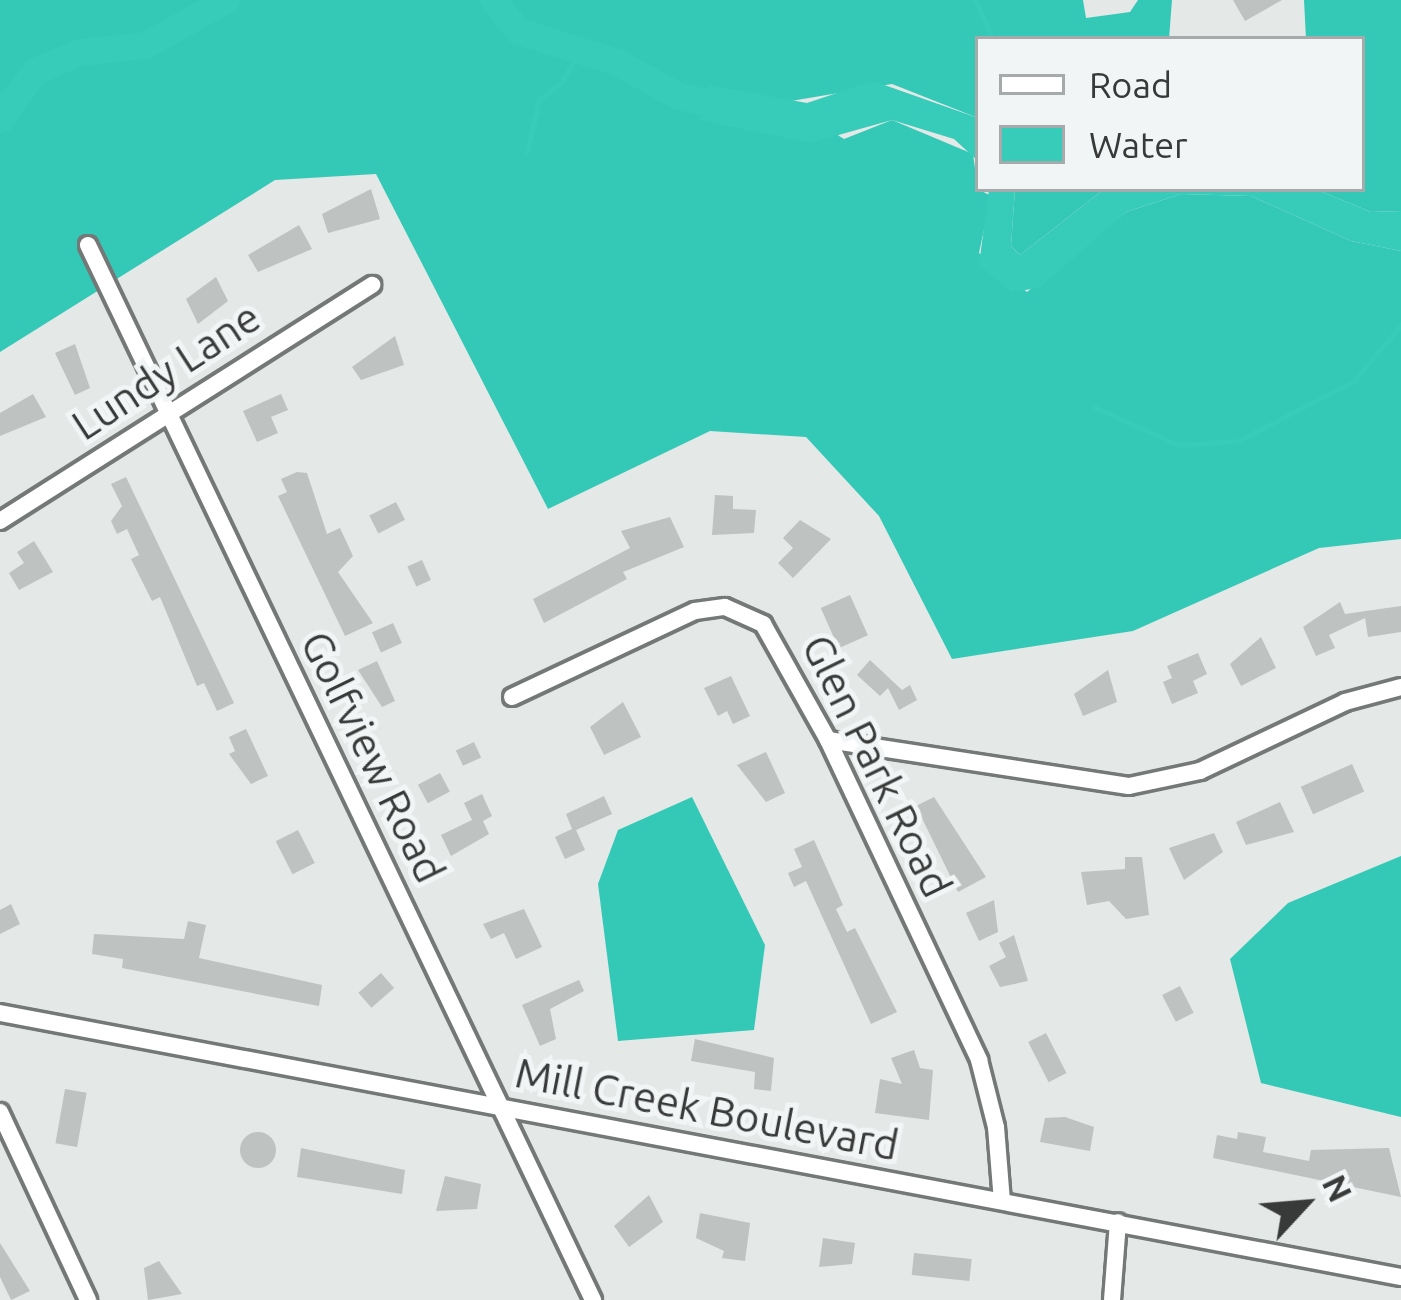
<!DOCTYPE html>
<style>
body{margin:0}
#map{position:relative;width:1401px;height:1300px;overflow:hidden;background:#e4e8e7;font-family:Ubuntu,sans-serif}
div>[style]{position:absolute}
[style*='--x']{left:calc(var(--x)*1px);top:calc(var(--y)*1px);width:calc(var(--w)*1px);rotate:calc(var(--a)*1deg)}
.forest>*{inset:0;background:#34c9b7}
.water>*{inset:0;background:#37cbb9}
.stream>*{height:4.5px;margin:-2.25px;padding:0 2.25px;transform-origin:2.25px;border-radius:2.25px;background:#37cbb9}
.river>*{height:27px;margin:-13.5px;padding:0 13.5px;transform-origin:13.5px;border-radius:13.5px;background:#37cbb9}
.building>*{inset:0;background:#bec2c1;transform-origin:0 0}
.round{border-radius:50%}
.roads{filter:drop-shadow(3px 0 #747877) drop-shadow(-3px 0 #747877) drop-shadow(0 3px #747877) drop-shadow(0 -3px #747877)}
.minor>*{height:16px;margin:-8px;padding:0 8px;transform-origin:8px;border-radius:8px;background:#fff}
span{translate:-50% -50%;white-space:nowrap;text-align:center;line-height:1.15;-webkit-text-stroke:10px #f1f5f5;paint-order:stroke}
.street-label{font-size:42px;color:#383a39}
.legend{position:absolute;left:975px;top:36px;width:390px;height:156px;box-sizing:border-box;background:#f1f5f5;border:3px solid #a7aaaa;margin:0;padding:15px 21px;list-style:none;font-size:36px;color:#383a39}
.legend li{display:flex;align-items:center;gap:24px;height:60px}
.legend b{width:60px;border:3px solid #a7aaaa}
.north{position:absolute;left:1245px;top:1144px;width:120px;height:120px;-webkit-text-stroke:9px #f1f5f5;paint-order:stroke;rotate:64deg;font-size:33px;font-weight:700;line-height:48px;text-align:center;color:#383a39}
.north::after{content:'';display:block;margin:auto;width:42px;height:54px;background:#383a39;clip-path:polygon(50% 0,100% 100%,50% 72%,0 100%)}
</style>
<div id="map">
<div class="forest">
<i style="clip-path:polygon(0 0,1083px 0,1086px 18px,1130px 12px,1138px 0,1172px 0,1169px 39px,978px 39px,978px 118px,892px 84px,785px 102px,844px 139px,892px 120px,973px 154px,978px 189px,991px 196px,979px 253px,1027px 292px,1126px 212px,1181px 194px,1251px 196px,1351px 241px,1401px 251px,1401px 539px,1319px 548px,1133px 631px,952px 659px,879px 516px,806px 437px,710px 431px,548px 509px,376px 174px,275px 180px,0 352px)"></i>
<i style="clip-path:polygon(1304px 0,1401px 0,1401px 211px,1371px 212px,1315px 189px,1362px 189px,1362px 39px,1306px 39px)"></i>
<i style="clip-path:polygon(1015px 189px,1104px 189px,1020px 255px,1011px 246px)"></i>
<i style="clip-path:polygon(692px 797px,765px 945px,754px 1030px,618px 1041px,598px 884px,618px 830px)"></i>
<i style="clip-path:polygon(1401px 856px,1401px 1117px,1261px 1083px,1230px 959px,1288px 903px)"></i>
</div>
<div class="water">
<i style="clip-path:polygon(873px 81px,978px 118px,978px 161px,954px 139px,892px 120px,810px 143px,700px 120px,709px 85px,807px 103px)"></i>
<i style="clip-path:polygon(989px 189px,1015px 189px,1011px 246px,1020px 255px,1104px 189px,1315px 189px,1371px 212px,1401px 211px,1401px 251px,1351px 241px,1251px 196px,1181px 194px,1126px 212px,1039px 288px,1011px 292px,979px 265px)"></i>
</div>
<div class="stream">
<i style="--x:224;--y:0;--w:1;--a:45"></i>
<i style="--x:976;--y:0;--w:43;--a:66.4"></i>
<i style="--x:0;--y:95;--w:27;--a:-24"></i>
<i style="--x:527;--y:152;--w:53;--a:-77"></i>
<i style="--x:539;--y:100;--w:28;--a:-38"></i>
<i style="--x:561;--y:83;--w:34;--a:-60"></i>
<i style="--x:1094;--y:407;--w:93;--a:24.1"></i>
<i style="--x:1179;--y:445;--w:59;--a:-3.9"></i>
<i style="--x:1238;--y:441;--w:131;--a:-27.3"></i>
<i style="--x:1354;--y:381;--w:73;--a:-50"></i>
</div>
<div class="river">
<i style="--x:493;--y:0;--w:40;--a:51"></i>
<i style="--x:518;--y:31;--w:104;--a:17.4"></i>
<i style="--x:617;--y:62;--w:70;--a:29.1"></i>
<i style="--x:678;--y:96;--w:63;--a:11.8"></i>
<i style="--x:0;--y:119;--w:59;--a:-53.9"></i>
<i style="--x:35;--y:71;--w:49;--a:-22.9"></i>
<i style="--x:80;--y:52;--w:65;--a:-6.1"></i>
<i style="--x:145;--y:45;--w:93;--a:-29.1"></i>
</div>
<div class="building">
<i style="clip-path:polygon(1233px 0,1282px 0,1245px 21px)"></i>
<i style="clip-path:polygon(371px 189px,380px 219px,328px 233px,322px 214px)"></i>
<i style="clip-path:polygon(299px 225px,312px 249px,258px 272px,248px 255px)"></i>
<i style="clip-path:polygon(216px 277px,228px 301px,198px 324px,186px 299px)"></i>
<i style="clip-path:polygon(395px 336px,404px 365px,361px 380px,352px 367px)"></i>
<i style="clip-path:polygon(75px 344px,90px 388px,75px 395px,55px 353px)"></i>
<i style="clip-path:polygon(33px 394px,46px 417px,0 436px,0 413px)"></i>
<i style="clip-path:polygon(281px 394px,288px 410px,271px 417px,278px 433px,257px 442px,243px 411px)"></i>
<i style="clip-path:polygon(297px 472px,307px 473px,327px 534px,340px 528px,353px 556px,338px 572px,373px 623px,345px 636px,278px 496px,287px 492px,281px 479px)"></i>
<i style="clip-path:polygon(126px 477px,234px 703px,217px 711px,204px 683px,197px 686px,160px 597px,152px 601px,131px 559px,139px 555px,127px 529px,117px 534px,111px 521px,122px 506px,111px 484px)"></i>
<i style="clip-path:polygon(715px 495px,733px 496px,733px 509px,756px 510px,754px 533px,712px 535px)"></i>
<i style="left:396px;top:502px;width:20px;height:30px;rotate:63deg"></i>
<i style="clip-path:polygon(670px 517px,684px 547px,623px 572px,627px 579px,544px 623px,533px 599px,630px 548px,621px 531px)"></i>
<i style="clip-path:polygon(800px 520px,831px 539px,793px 578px,778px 563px,793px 548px,783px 538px)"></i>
<i style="clip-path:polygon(34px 541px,53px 572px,19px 590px,9px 573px,24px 563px,17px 552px)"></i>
<i style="left:422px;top:560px;width:22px;height:16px;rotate:66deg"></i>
<i style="left:850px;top:595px;width:44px;height:32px;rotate:66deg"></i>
<i style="clip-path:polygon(1340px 602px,1345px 614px,1401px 606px,1401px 632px,1368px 637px,1365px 618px,1329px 635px,1335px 648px,1316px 656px,1303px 627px)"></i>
<i style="left:393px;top:623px;width:22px;height:23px;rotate:66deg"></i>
<i style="clip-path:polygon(1261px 637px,1276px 668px,1241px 686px,1230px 664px)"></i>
<i style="clip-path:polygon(1198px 653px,1207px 674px,1193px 681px,1198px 693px,1172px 704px,1163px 682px,1172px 678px,1167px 666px)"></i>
<i style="clip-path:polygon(870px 660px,902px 690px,910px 685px,917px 700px,899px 710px,888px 688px,880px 696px,857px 675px)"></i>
<i style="clip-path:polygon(377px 661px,395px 701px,382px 707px,358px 670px)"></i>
<i style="clip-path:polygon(1108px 670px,1117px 702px,1083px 716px,1074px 694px)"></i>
<i style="clip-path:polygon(731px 676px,750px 716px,733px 724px,727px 711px,718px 716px,704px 688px)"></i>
<i style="clip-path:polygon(623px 702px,641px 737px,604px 755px,590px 727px)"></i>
<i style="clip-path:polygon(246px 729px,268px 776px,251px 784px,229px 754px,235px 751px,229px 737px)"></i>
<i style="left:474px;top:742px;width:17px;height:20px;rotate:65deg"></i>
<i style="clip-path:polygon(766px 752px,785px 793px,766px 802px,737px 765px)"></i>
<i style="left:1352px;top:764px;width:30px;height:56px;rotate:66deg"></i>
<i style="left:440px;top:773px;width:21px;height:25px;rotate:62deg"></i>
<i style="clip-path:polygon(482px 794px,492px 816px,483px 821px,489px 834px,451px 856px,441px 835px,472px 820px,464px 803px)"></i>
<i style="clip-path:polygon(604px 796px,612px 814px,576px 830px,585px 850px,565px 859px,555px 837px,572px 829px,566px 814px)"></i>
<i style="clip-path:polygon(934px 797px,986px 877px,958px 892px,916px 806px)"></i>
<i style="clip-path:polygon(1280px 802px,1294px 832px,1246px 845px,1236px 822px)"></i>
<i style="left:298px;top:830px;width:37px;height:25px;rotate:63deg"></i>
<i style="clip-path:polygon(1214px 833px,1223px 852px,1184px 880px,1169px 848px)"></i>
<i style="clip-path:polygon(814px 840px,843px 905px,836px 909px,847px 932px,855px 928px,897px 1012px,871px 1024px,806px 881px,794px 887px,788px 873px,802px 867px,794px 849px)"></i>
<i style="clip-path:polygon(1125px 857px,1142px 857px,1149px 915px,1126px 919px,1109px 901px,1087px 905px,1081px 872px,1125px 869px)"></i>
<i style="clip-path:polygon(994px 900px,998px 932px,979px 941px,966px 913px)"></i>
<i style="clip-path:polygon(11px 904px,20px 924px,0 934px,0 910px)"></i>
<i style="clip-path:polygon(524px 909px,542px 947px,516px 959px,504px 933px,491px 939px,483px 924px)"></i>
<i style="clip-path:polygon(188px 921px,206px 925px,199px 958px,322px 985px,319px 1006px,122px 968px,123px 959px,92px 954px,94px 934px,184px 939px)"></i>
<i style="clip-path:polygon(1014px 935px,1028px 981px,1000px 987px,989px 966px,1006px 957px,999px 943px)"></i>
<i style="left:381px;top:973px;width:20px;height:30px;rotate:49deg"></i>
<i style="clip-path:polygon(579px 980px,584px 991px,550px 1009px,556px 1039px,540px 1046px,522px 1005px)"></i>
<i style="left:1180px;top:986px;width:30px;height:20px;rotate:63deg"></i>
<i style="left:1046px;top:1033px;width:45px;height:20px;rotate:63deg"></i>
<i style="clip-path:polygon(695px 1039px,774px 1058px,771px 1091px,754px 1089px,755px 1072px,691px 1061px)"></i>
<i style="clip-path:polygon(914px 1050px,920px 1068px,933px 1070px,929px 1120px,875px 1113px,880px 1079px,902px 1084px,891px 1058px)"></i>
<i style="left:65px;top:1089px;width:22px;height:55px;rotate:10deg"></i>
<i style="clip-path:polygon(1065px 1117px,1094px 1127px,1090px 1151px,1040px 1142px,1045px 1118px)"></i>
<i style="clip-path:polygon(1238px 1132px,1266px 1137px,1263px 1152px,1309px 1161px,1311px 1150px,1389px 1148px,1401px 1197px,1213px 1158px,1217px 1135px,1237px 1139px)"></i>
<i class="round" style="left:240px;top:1132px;width:36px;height:36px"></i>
<i style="clip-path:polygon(301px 1148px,405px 1170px,402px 1194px,297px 1177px)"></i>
<i style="clip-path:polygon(445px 1176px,481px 1184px,477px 1209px,436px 1211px)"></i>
<i style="clip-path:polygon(649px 1195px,663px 1222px,629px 1247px,614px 1226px)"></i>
<i style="clip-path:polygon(700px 1213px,750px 1223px,745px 1261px,722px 1258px,724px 1251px,696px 1238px)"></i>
<i style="clip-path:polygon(823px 1238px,855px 1243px,852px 1264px,819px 1267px)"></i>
<i style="clip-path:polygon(0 1243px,30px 1291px,11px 1300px,0 1277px)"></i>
<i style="left:914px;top:1253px;width:58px;height:22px;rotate:6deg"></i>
<i style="clip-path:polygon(159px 1261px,182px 1294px,148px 1300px,144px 1268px)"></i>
</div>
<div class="roads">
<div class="minor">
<i style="--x:88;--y:245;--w:1170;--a:64.42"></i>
<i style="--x:0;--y:521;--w:441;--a:-32.4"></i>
<i style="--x:512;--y:697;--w:202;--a:-25.2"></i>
<i style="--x:695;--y:611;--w:30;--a:-8"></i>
<i style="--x:725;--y:607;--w:42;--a:24.1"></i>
<i style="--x:763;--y:624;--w:133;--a:60.7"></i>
<i style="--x:828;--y:740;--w:354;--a:64.7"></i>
<i style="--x:979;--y:1060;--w:69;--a:75.8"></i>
<i style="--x:996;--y:1127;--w:74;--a:85.4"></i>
<i style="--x:828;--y:740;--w:304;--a:8.7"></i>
<i style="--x:1129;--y:786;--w:73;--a:-11.9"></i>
<i style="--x:1200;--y:771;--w:161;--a:-25.4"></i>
<i style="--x:1345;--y:702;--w:58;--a:-15"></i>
<i style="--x:0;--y:1013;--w:1426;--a:10.67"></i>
<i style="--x:0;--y:1112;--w:208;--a:64.9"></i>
<i style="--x:1112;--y:1300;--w:78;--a:-85.6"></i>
</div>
</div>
<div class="street-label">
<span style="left:166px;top:371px;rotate:-33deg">Lundy Lane</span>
<span style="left:373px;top:757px;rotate:64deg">Golfview Road</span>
<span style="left:877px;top:766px;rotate:64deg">Glen Park Road</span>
<span style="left:707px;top:1109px;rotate:11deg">Mill Creek Boulevard</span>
</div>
<ul class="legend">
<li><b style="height:15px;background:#fff"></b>Road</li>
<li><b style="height:33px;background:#37cbb9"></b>Water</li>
</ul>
<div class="north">N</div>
</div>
